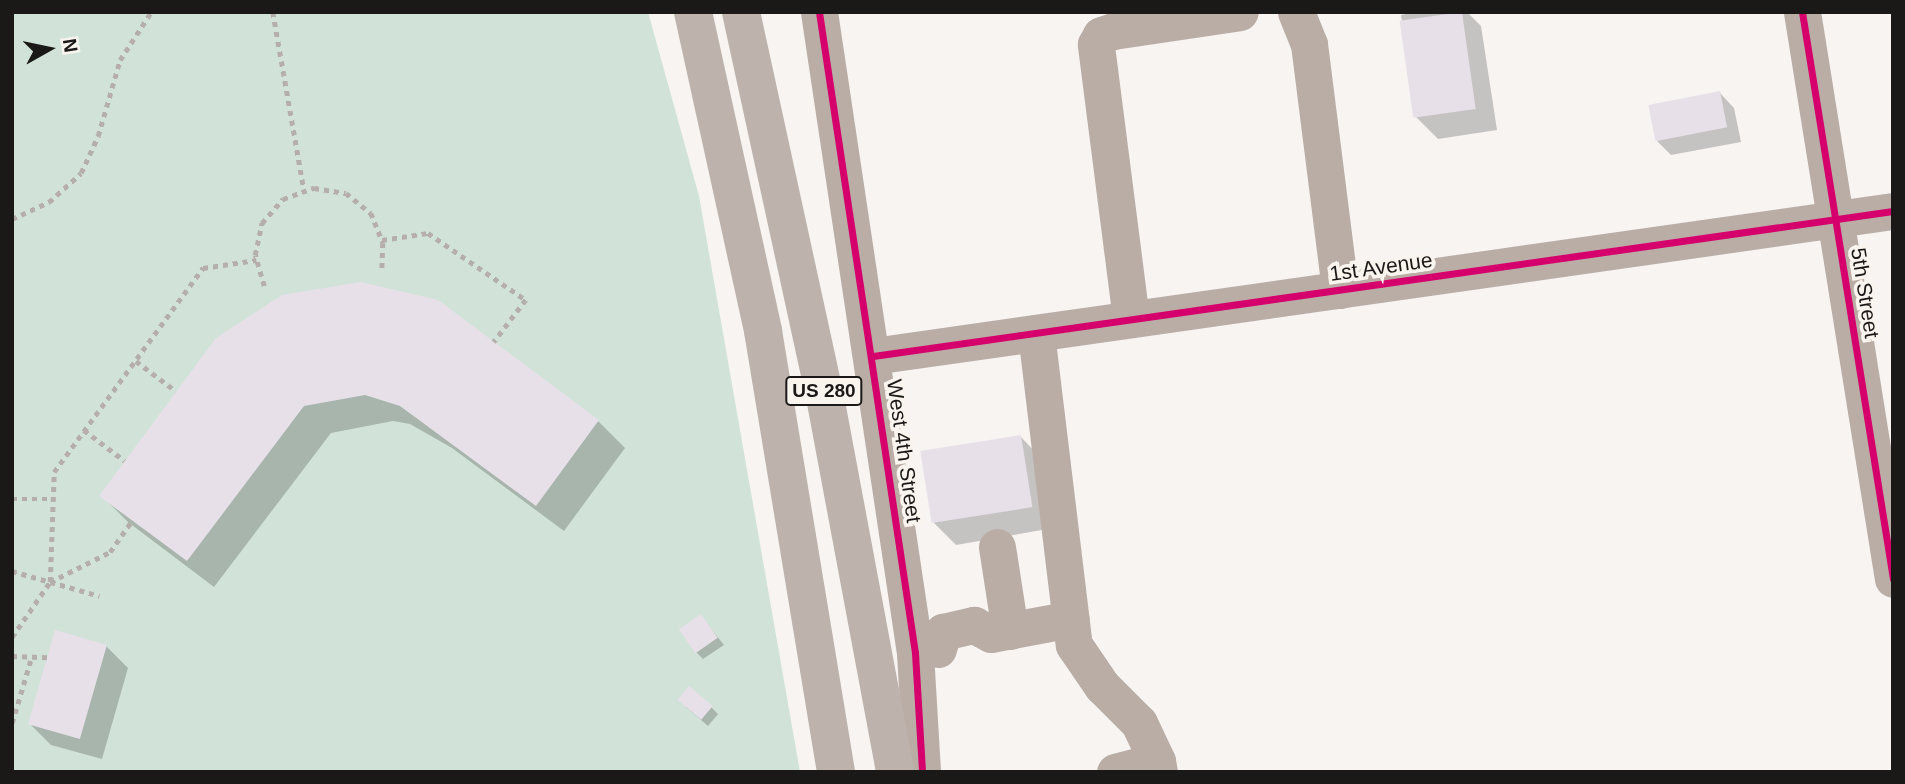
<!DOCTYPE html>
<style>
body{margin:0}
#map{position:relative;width:1905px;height:784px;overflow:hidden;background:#f7f4f2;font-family:Helvetica,sans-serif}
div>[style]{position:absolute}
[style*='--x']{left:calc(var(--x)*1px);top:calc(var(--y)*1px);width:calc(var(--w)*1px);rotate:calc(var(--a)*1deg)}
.green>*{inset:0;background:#d1e3d8}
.shadow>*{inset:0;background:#0003}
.building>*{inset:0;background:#e7e0e8;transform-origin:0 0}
.path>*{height:4.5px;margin-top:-2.25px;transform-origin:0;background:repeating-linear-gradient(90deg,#b6aeab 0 5px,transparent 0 10px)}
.minor>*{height:37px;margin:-18.5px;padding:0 18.5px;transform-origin:18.5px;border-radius:18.5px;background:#baada6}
.highway>*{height:38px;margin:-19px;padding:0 19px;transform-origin:19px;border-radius:19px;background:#beb3ac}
.cycleway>*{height:7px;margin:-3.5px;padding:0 3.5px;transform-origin:3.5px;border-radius:3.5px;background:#d6006c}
span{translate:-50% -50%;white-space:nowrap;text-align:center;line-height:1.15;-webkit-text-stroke:7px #faf4ef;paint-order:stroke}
.shield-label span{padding:2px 5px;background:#faf4ef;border:2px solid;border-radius:5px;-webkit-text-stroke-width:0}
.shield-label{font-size:19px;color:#1b1917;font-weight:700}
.street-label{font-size:21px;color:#1b1917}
.frame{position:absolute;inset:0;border:14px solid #1b1917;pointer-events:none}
.north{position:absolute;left:14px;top:14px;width:70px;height:70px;-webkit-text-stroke:5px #faf4ef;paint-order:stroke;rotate:81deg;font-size:19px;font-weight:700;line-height:28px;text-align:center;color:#1b1917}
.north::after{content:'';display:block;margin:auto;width:24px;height:32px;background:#1b1917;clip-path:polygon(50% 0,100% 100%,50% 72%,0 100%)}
</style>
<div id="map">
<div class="green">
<i style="clip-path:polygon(12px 12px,648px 12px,699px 196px,800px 772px,12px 772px)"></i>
</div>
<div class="shadow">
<i style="clip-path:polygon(1415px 12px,1467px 12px,1481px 26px,1497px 130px,1438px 139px,1416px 117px,1401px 15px)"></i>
<i style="clip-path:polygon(1720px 93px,1734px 108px,1741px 142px,1671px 155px,1656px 140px)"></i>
<i style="clip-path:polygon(217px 339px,598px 421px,625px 448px,564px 531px,452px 448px,410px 424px,393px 421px,331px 433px,214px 587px,128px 522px,101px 495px)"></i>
<i style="clip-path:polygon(1020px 436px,1041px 458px,1053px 528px,956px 545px,934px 523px)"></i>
<i style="clip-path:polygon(701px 616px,724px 645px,703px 659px,696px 652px)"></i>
<i style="clip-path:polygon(106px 646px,128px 668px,102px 759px,51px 745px,30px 724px)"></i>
<i style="clip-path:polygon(686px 707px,711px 707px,718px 714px,708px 726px)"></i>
</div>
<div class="building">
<i style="left:1462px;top:12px;width:98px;height:63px;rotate:82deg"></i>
<i style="left:1720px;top:91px;width:37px;height:73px;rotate:79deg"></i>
<i style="clip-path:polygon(361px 282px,438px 300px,599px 420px,536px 506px,400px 406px,365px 395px,304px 406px,187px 561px,99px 496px,216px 338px,282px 295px)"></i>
<i style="left:1021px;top:435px;width:73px;height:102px;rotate:81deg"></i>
<i style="left:701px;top:614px;width:29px;height:27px;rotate:55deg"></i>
<i style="left:55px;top:630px;width:54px;height:98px;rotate:16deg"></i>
<i style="left:689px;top:686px;width:31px;height:18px;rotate:40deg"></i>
</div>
<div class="path">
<i style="--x:273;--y:12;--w:181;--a:80.1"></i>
<i style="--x:12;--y:219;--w:41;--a:-24.7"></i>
<i style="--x:49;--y:202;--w:43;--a:-42.2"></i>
<i style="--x:81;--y:173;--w:41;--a:-65.3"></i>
<i style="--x:98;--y:136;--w:79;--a:-73.9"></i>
<i style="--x:120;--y:60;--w:57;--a:-57.1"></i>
<i style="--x:382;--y:240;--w:47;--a:-8.7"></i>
<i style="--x:428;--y:233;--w:119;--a:34.4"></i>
<i style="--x:526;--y:300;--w:53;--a:127.3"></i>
<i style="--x:264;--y:286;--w:32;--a:-106"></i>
<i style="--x:255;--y:255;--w:33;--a:-78"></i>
<i style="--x:262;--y:223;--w:32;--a:-49"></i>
<i style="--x:283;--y:199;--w:33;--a:-20"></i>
<i style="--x:314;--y:188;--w:32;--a:9"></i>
<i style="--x:346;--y:193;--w:32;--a:39"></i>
<i style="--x:371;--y:213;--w:32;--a:68"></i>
<i style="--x:383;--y:243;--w:27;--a:92"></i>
<i style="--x:136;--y:361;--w:50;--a:36.9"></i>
<i style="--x:84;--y:430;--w:51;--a:37.1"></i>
<i style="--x:12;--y:499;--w:41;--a:0"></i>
<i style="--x:12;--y:571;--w:91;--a:15.9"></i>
<i style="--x:50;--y:582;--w:110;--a:-87.9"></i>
<i style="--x:54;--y:472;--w:253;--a:-53.9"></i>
<i style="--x:203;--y:268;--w:54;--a:-8.6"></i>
<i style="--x:12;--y:637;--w:67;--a:-55.4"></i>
<i style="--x:50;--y:582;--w:67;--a:-26.6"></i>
<i style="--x:110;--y:552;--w:39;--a:-55"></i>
<i style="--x:12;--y:656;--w:35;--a:2"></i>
<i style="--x:12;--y:723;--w:67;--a:-73.5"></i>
</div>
<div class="minor">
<i style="--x:819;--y:12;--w:648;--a:81.48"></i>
<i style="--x:915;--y:653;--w:119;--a:86.6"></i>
<i style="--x:1296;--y:12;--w:35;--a:68"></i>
<i style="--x:1309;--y:44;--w:248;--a:82.8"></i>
<i style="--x:1802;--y:12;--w:574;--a:80.88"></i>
<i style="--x:1131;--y:319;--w:277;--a:-97.3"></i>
<i style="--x:1096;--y:44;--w:10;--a:-61"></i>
<i style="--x:1101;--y:35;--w:13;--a:-18"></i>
<i style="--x:1113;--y:31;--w:128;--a:-8.5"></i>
<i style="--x:1036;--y:333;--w:314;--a:83.1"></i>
<i style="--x:1074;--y:645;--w:50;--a:55.7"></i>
<i style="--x:1102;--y:686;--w:52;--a:45"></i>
<i style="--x:1139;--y:723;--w:42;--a:64.7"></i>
<i style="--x:873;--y:356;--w:1030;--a:-8.09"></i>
<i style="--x:997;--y:547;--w:85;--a:81.2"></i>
<i style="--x:938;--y:649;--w:18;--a:-74"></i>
<i style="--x:943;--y:632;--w:32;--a:-13"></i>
<i style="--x:974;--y:625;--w:19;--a:28"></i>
<i style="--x:991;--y:634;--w:81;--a:-10.6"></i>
<i style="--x:1115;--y:772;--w:43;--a:-14.7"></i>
<i style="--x:1157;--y:761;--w:11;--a:80"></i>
</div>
<div class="highway">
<i style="--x:693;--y:12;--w:327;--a:77.6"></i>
<i style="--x:763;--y:331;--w:447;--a:80.6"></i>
<i style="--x:741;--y:12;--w:394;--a:77.7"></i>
<i style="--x:825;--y:397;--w:381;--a:79.4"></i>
</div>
<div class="cycleway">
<i style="--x:819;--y:12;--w:648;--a:81.48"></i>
<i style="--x:915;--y:653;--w:119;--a:86.6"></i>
<i style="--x:1802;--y:12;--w:574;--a:80.88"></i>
<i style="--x:873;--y:356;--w:1030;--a:-8.09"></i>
</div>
<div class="shield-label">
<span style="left:824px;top:391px">US 280</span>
</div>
<div class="street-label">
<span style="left:1381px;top:267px;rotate:-8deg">1st Avenue</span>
<span style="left:1865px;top:293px;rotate:81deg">5th Street</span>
<span style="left:904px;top:451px;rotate:82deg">West 4th Street</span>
</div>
<div class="frame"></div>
<div class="north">N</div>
</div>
